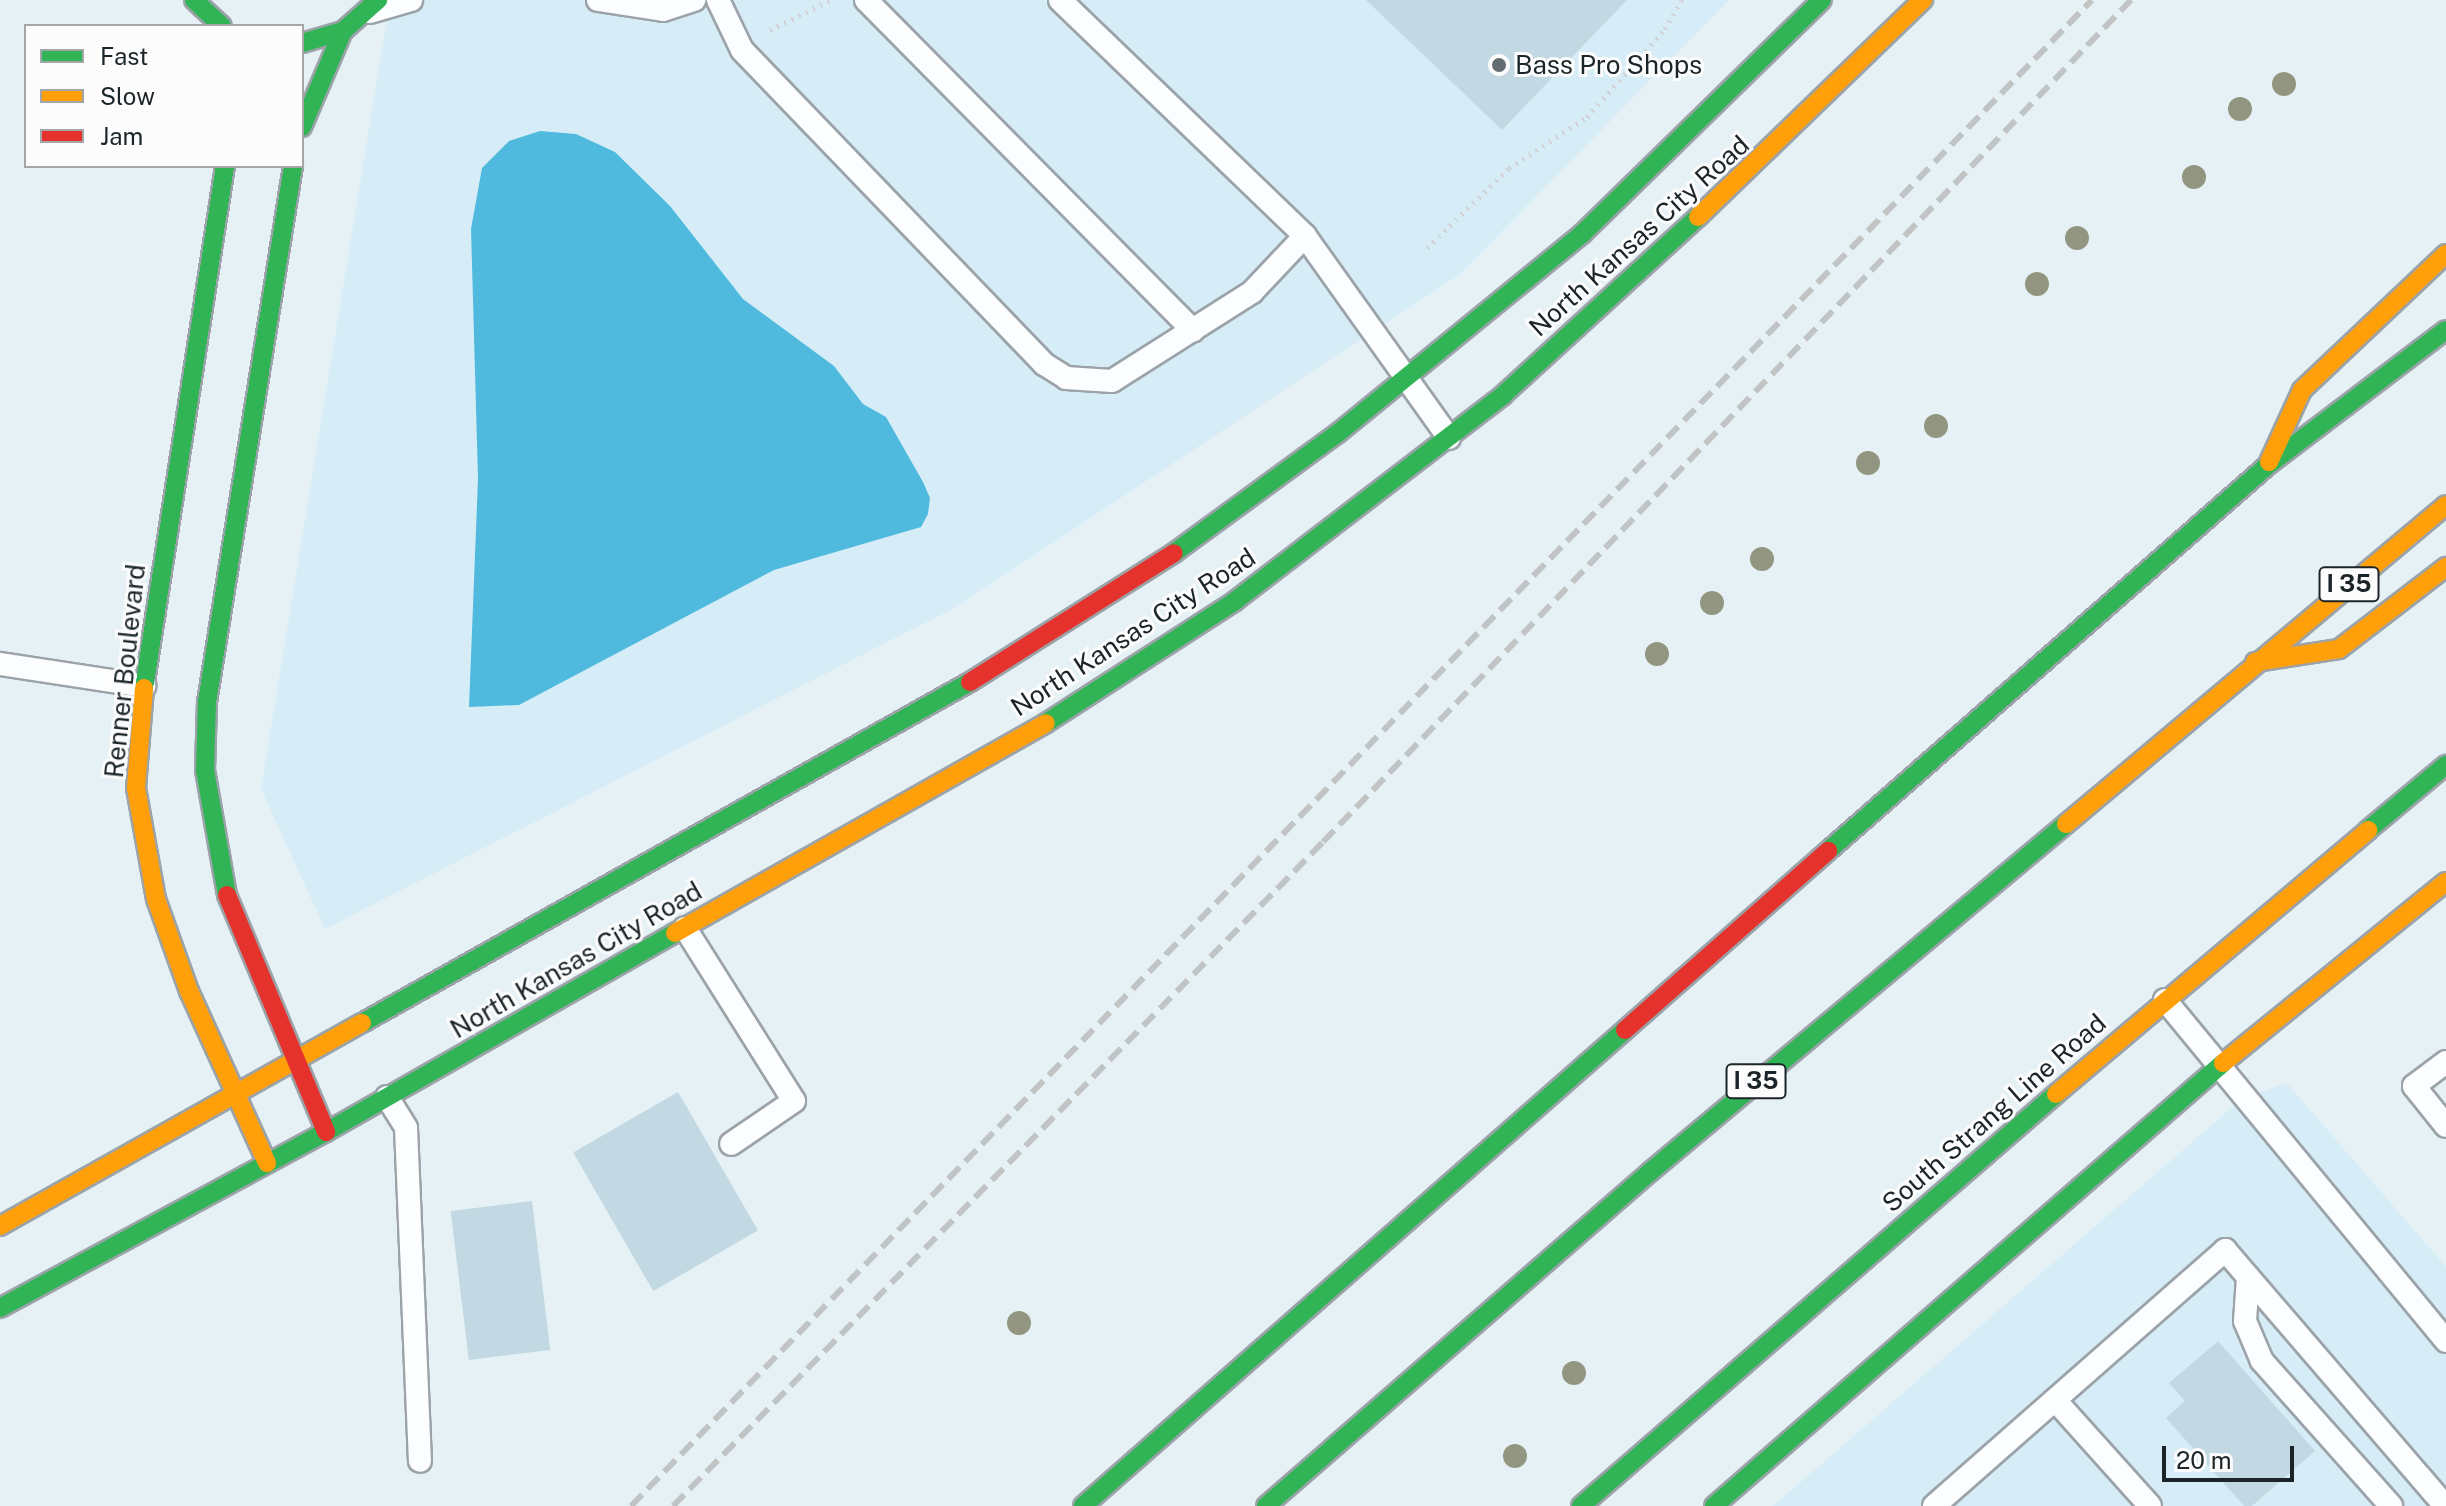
<!DOCTYPE html>
<style>
body{margin:0}
#map{position:relative;width:2446px;height:1506px;overflow:hidden;background:#e6f1f6;font-family:"Public Sans",sans-serif}
div>[style]{position:absolute}
[style*='--x']{left:calc(var(--x)*1px);top:calc(var(--y)*1px);width:calc(var(--w)*1px);rotate:calc(var(--a)*1deg)}
.built>*{inset:0;background:#d6edf8}
.water>*{inset:0;background:#50bade}
.building>*{inset:0;background:#c2d8e2;transform-origin:0 0}
.path>*{height:5px;margin-top:-2.5px;transform-origin:0;background:repeating-linear-gradient(90deg,#d0d2d4 0 2px,transparent 0 8px)}
.roads{filter:drop-shadow(2px 0 #9ba3a8) drop-shadow(-2px 0 #9ba3a8) drop-shadow(0 2px #9ba3a8) drop-shadow(0 -2px #9ba3a8)}
.lane>*{height:22px;margin:-11px;padding:0 11px;transform-origin:11px;border-radius:11px;background:#fbfdfe}
.fast>*{height:18px;margin:-9px;padding:0 9px;transform-origin:9px;border-radius:9px;background:#30b455}
.slow>*{height:18px;margin:-9px;padding:0 9px;transform-origin:9px;border-radius:9px;background:#ff9f0a}
.jam>*{height:18px;margin:-9px;padding:0 9px;transform-origin:9px;border-radius:9px;background:#e5322d}
.rail>*{height:6px;margin-top:-3px;transform-origin:0;background:repeating-linear-gradient(90deg,#c1c4c5 0 16px,transparent 0 24px)}
.trees>*{width:24px;height:24px;margin:-12px;border-radius:50%;background:#929681}
.dots>*{width:22px;height:22px;translate:-50% -50%;box-sizing:border-box;border:4px solid #fcfcfc;border-radius:50%}
span{translate:-50% -50%;white-space:nowrap;text-align:center;line-height:1.15;-webkit-text-stroke:6px #fcfcfc;paint-order:stroke}
.shield-label span{padding:2px 6px;background:#fcfcfc;border:2px solid;border-radius:6px;-webkit-text-stroke-width:0}
.shield-label{font-size:24px;color:#1b2529;font-weight:700}
.poi-label{font-size:26px;color:#1b2529}
.left{translate:0 -50%;text-align:left}
.street-label{font-size:26px;color:#1b2529}
.legend{position:absolute;left:24px;top:24px;width:280px;height:144px;box-sizing:border-box;background:#fcfcfc;border:2px solid #a2a6a8;margin:0;padding:10px 14px;list-style:none;font-size:24px;color:#1b2529}
.legend li{display:flex;align-items:center;gap:16px;height:40px}
.legend b{width:40px;border:2px solid #a2a6a8}
.scale{position:absolute;left:2162px;top:1446px;width:132px;height:36px;box-sizing:border-box;border:4px solid #1b2529;border-top:0;padding-left:10px;font-size:24px;line-height:28px;white-space:nowrap;color:#1b2529;-webkit-text-stroke:6px #fcfcfc;paint-order:stroke}
</style>
<div id="map">
<div class="built">
<i style="clip-path:polygon(390px 0,1729px 0,1460px 274px,954px 608px,325px 929px,261px 789px)"></i>
<i style="clip-path:polygon(2287px 1083px,2446px 1267px,2446px 1506px,1773px 1506px,2243px 1098px)"></i>
</div>
<div class="water">
<i style="clip-path:polygon(540px 131px,576px 134px,615px 152px,670px 206px,743px 299px,834px 366px,863px 404px,886px 417px,923px 482px,930px 498px,928px 514px,921px 527px,774px 570px,519px 705px,469px 707px,478px 479px,471px 229px,482px 168px,509px 141px)"></i>
</div>
<div class="building">
<i style="clip-path:polygon(1366px 0,1627px 0,1502px 130px)"></i>
<i style="left:678px;top:1092px;width:160px;height:121px;rotate:60deg"></i>
<i style="left:532px;top:1201px;width:150px;height:82px;rotate:83deg"></i>
<i style="clip-path:polygon(2218px 1341px,2315px 1451px,2252px 1506px,2244px 1506px,2166px 1418px,2185px 1401px,2169px 1383px)"></i>
</div>
<div class="path">
<i style="--x:770;--y:30;--w:68;--a:-26.2"></i>
<i style="--x:1427;--y:248;--w:115;--a:-44.3"></i>
<i style="--x:1509;--y:168;--w:93;--a:-33.2"></i>
<i style="--x:1587;--y:117;--w:118;--a:-48.4"></i>
<i style="--x:1665;--y:29;--w:34;--a:-60"></i>
</div>
<div class="roads">
<div class="lane">
<i style="--x:598;--y:0;--w:66;--a:8.7"></i>
<i style="--x:663;--y:10;--w:33;--a:-18"></i>
<i style="--x:718;--y:0;--w:55;--a:64.4"></i>
<i style="--x:742;--y:50;--w:436;--a:46.1"></i>
<i style="--x:1044;--y:364;--w:26;--a:32"></i>
<i style="--x:1066;--y:378;--w:46;--a:3.7"></i>
<i style="--x:1112;--y:381;--w:166;--a:-32.4"></i>
<i style="--x:1252;--y:292;--w:77;--a:-46.6"></i>
<i style="--x:866;--y:0;--w:465;--a:45.3"></i>
<i style="--x:1060;--y:0;--w:340;--a:43.9"></i>
<i style="--x:1305;--y:236;--w:248;--a:54.5"></i>
<i style="--x:370;--y:12;--w:43;--a:-16.3"></i>
<i style="--x:0;--y:664;--w:146;--a:8.7"></i>
<i style="--x:685;--y:928;--w:204;--a:57.8"></i>
<i style="--x:794;--y:1101;--w:76;--a:145.7"></i>
<i style="--x:2165;--y:1000;--w:442;--a:50.5"></i>
<i style="--x:2446;--y:1062;--w:40;--a:143"></i>
<i style="--x:2414;--y:1086;--w:51;--a:51.3"></i>
<i style="--x:387;--y:1097;--w:36;--a:58"></i>
<i style="--x:406;--y:1128;--w:333;--a:87.6"></i>
<i style="--x:2248;--y:1277;--w:44;--a:93.9"></i>
<i style="--x:2245;--y:1321;--w:43;--a:67"></i>
<i style="--x:2262;--y:1361;--w:194;--a:48.3"></i>
<i style="--x:2055;--y:1400;--w:142;--a:48.1"></i>
<i style="--x:1934;--y:1506;--w:388;--a:-41.3"></i>
<i style="--x:2225;--y:1250;--w:338;--a:49.3"></i>
</div>
<div class="fast">
<i style="--x:194;--y:0;--w:38;--a:43"></i>
<i style="--x:302;--y:43;--w:43;--a:-16.3"></i>
<i style="--x:343;--y:31;--w:47;--a:-41.5"></i>
<i style="--x:302;--y:127;--w:104;--a:-66.9"></i>
<i style="--x:1174;--y:553;--w:203;--a:-36.2"></i>
<i style="--x:1338;--y:433;--w:315;--a:-39.2"></i>
<i style="--x:1582;--y:234;--w:335;--a:-44.3"></i>
<i style="--x:144;--y:688;--w:528;--a:-81.18"></i>
<i style="--x:1046;--y:723;--w:225;--a:-32.8"></i>
<i style="--x:1235;--y:601;--w:338;--a:-37.5"></i>
<i style="--x:1503;--y:395;--w:264;--a:-42.4"></i>
<i style="--x:2368;--y:830;--w:102;--a:-39.8"></i>
<i style="--x:1828;--y:851;--w:585;--a:-41.26"></i>
<i style="--x:2268;--y:465;--w:223;--a:-37.2"></i>
<i style="--x:227;--y:895;--w:127;--a:-100"></i>
<i style="--x:205;--y:770;--w:68;--a:-88.3"></i>
<i style="--x:207;--y:702;--w:543;--a:-80.88"></i>
<i style="--x:362;--y:1023;--w:697;--a:-29.29"></i>
<i style="--x:0;--y:1308;--w:370;--a:-28.4"></i>
<i style="--x:326;--y:1132;--w:402;--a:-29.7"></i>
<i style="--x:1083;--y:1506;--w:721;--a:-41.29"></i>
<i style="--x:1266;--y:1506;--w:509;--a:-41.02"></i>
<i style="--x:1650;--y:1172;--w:542;--a:-39.91"></i>
<i style="--x:1581;--y:1506;--w:629;--a:-40.94"></i>
<i style="--x:1714;--y:1506;--w:675;--a:-41.03"></i>
</div>
<div class="slow">
<i style="--x:1698;--y:217;--w:313;--a:-44"></i>
<i style="--x:2269;--y:462;--w:79;--a:-65.4"></i>
<i style="--x:2302;--y:390;--w:198;--a:-43.4"></i>
<i style="--x:2255;--y:662;--w:85;--a:-8.8"></i>
<i style="--x:2339;--y:649;--w:135;--a:-37.5"></i>
<i style="--x:144;--y:688;--w:100;--a:94.6"></i>
<i style="--x:136;--y:788;--w:113;--a:79.8"></i>
<i style="--x:156;--y:899;--w:98;--a:70.3"></i>
<i style="--x:189;--y:991;--w:189;--a:65.6"></i>
<i style="--x:2066;--y:824;--w:496;--a:-40"></i>
<i style="--x:675;--y:933;--w:426;--a:-29.5"></i>
<i style="--x:2223;--y:1063;--w:287;--a:-39.1"></i>
<i style="--x:2056;--y:1094;--w:409;--a:-40.2"></i>
<i style="--x:0;--y:1226;--w:415;--a:-29.3"></i>
</div>
<div class="jam">
<i style="--x:970;--y:682;--w:241;--a:-32.3"></i>
<i style="--x:227;--y:895;--w:257;--a:67.3"></i>
<i style="--x:1625;--y:1030;--w:271;--a:-41.4"></i>
</div>
</div>
<div class="rail">
<i style="--x:631;--y:1506;--w:2098;--a:-45.87"></i>
<i style="--x:673;--y:1506;--w:929;--a:-45.61"></i>
<i style="--x:1323;--y:842;--w:1167;--a:-46.18"></i>
</div>
<div class="trees">
<i style="left:2284px;top:84px"></i>
<i style="left:2240px;top:109px"></i>
<i style="left:2194px;top:177px"></i>
<i style="left:2077px;top:238px"></i>
<i style="left:2037px;top:284px"></i>
<i style="left:1936px;top:426px"></i>
<i style="left:1868px;top:463px"></i>
<i style="left:1762px;top:559px"></i>
<i style="left:1712px;top:603px"></i>
<i style="left:1657px;top:654px"></i>
<i style="left:1019px;top:1323px"></i>
<i style="left:1574px;top:1373px"></i>
<i style="left:1515px;top:1456px"></i>
</div>
<div class="dots">
<i style="left:1499px;top:65px;background:#626c71"></i>
</div>
<div class="shield-label">
<span style="left:2349px;top:584px">I 35</span>
<span style="left:1756px;top:1081px">I 35</span>
</div>
<div class="poi-label">
<span class="left" style="left:1515px;top:65px">Bass Pro Shops</span>
</div>
<div class="street-label">
<span style="left:1639px;top:236px;rotate:-42deg">North Kansas City Road</span>
<span style="left:1133px;top:632px;rotate:-33deg">North Kansas City Road</span>
<span style="left:125px;top:671px;rotate:-84deg">Renner Boulevard</span>
<span style="left:576px;top:960px;rotate:-30deg">North Kansas City Road</span>
<span style="left:1994px;top:1113px;rotate:-41deg">South Strang Line Road</span>
</div>
<ul class="legend">
<li><b style="height:10px;background:#30b455"></b>Fast</li>
<li><b style="height:10px;background:#ff9f0a"></b>Slow</li>
<li><b style="height:10px;background:#e5322d"></b>Jam</li>
</ul>
<div class="scale">20 m</div>
</div>
